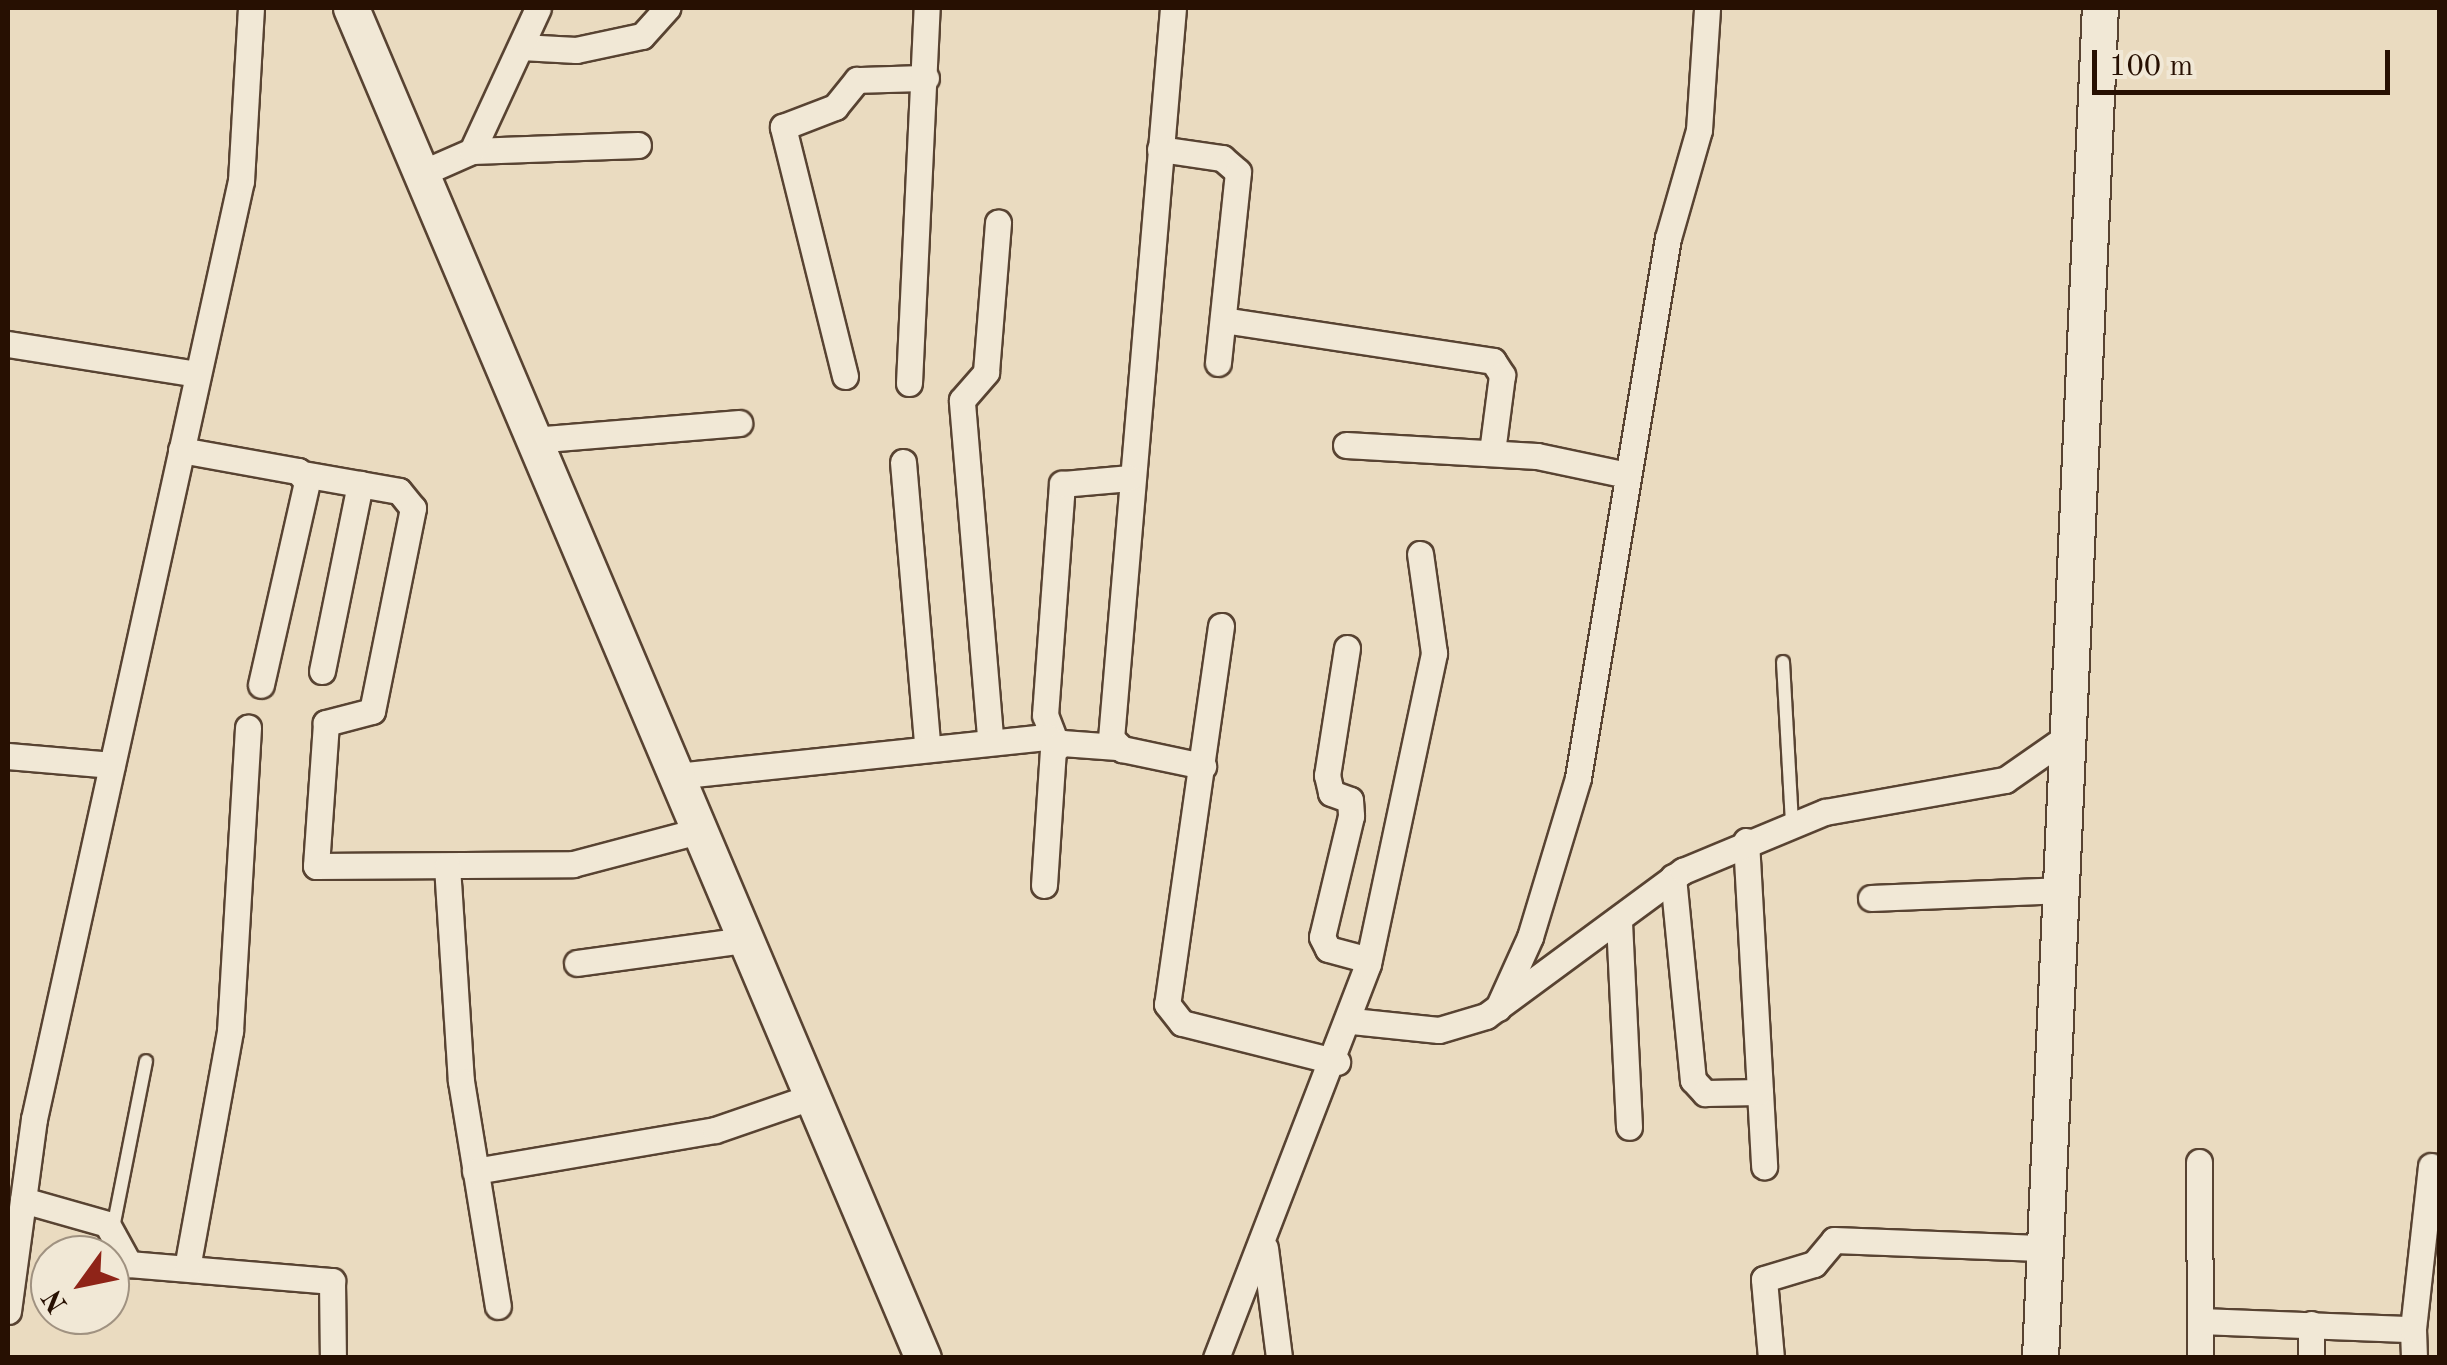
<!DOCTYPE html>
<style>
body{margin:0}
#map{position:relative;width:2447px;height:1365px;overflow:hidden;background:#eadbc0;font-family:"Old Standard TT",serif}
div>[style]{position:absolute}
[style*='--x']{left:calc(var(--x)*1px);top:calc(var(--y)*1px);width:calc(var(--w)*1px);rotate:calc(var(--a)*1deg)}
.roads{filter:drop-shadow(2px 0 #584332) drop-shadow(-2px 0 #584332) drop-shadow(0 2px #584332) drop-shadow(0 -2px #584332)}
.lane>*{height:12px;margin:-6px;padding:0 6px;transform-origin:6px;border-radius:6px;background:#f1e8d6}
.street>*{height:25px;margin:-12.5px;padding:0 12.5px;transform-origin:12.5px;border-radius:12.5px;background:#f1e8d6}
.secondary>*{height:35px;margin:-17.5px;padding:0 17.5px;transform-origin:17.5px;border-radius:17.5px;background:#f1e8d6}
span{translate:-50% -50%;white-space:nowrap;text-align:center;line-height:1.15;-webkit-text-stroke:10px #f1e8d6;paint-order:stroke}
.frame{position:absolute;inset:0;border:10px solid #271002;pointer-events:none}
.north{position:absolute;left:30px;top:1235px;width:100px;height:100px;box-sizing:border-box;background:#f1e8d6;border:2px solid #a09281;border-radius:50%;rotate:237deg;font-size:28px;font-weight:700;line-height:40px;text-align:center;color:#271002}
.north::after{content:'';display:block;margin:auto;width:35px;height:45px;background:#8f2418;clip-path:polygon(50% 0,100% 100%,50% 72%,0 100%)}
.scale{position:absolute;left:2092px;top:50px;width:298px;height:45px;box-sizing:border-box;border:5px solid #271002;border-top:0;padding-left:12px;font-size:30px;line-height:35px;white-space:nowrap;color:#271002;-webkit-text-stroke:8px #f1e8d6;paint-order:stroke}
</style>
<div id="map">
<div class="roads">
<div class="lane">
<i style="--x:1783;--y:662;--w:160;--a:86.8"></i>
<i style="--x:113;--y:1228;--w:170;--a:-78.8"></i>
</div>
<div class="street">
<i style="--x:1173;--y:8;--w:733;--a:94.85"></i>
<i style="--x:1111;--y:738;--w:16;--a:45"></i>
<i style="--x:1122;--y:749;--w:83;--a:11.9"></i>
<i style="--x:521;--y:47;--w:55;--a:3.1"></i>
<i style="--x:576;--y:50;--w:67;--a:-12"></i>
<i style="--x:642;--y:36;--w:38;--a:-48"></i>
<i style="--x:1160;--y:149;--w:63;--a:8.3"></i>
<i style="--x:1222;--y:158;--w:21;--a:41"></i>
<i style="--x:1238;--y:172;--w:192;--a:96"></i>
<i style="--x:472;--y:151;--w:166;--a:-2.1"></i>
<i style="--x:422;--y:173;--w:55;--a:-23.7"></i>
<i style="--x:472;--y:151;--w:157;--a:-65.2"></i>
<i style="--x:1223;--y:320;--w:273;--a:8.6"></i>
<i style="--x:1493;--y:361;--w:17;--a:57"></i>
<i style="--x:1502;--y:375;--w:78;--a:97.4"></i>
<i style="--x:8;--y:344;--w:192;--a:9"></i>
<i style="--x:845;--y:376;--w:257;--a:-104"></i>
<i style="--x:783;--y:127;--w:56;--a:-21"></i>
<i style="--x:835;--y:107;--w:35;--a:-51"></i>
<i style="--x:857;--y:80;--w:69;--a:-1.7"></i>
<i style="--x:909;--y:383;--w:375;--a:-87.3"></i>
<i style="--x:533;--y:440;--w:207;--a:-4.7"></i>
<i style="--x:1346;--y:445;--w:191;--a:3.3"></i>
<i style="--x:1537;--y:456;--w:92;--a:11.9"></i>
<i style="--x:181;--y:450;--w:119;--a:10.2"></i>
<i style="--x:298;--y:471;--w:14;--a:51"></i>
<i style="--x:307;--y:482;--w:208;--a:102.8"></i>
<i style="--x:903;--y:462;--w:283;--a:85.1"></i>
<i style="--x:303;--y:474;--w:97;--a:10"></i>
<i style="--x:399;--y:491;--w:22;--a:51"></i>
<i style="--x:413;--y:508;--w:207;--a:101.4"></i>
<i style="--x:372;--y:711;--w:48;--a:165.4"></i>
<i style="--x:326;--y:723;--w:143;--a:94"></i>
<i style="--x:316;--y:866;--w:257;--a:-0.4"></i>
<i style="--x:573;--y:864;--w:129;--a:-14.8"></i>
<i style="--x:1221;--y:626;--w:382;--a:98.1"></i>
<i style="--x:1167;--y:1004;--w:24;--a:52"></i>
<i style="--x:1182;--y:1023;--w:160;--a:14.1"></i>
<i style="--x:1347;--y:648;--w:129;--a:98.9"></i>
<i style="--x:1327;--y:775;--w:18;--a:77"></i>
<i style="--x:1331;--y:793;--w:20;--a:20"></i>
<i style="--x:1350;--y:800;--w:16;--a:86"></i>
<i style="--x:1351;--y:816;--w:124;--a:103.5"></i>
<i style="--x:1322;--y:937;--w:13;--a:63"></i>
<i style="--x:1328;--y:949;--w:42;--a:15"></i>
<i style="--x:322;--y:671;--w:191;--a:-78.5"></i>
<i style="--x:990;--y:736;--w:337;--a:-94.8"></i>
<i style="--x:962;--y:400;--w:37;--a:-49"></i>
<i style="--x:986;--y:372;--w:150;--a:-85.4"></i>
<i style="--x:1057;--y:746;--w:33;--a:-111"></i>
<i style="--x:1045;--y:715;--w:232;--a:-85.8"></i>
<i style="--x:1062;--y:484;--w:67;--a:-5.1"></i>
<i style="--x:8;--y:756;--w:104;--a:4.9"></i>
<i style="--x:675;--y:776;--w:375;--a:-6"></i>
<i style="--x:1746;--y:841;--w:326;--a:86.8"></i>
<i style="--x:447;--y:866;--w:215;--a:86.3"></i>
<i style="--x:461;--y:1081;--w:228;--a:80.7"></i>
<i style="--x:1673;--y:877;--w:204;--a:84.4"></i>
<i style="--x:1693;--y:1080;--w:18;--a:47"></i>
<i style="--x:1705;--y:1093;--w:55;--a:-1"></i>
<i style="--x:1044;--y:885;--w:134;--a:-86.2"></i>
<i style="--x:1053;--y:751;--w:12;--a:-42"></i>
<i style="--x:1062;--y:743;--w:55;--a:4.2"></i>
<i style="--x:1871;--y:898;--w:193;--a:-2.4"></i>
<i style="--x:1619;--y:922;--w:205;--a:87.2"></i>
<i style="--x:577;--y:963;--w:170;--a:-7.8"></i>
<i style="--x:1498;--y:1008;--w:78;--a:-65.7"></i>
<i style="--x:1530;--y:937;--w:166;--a:-73.2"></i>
<i style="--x:1578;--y:778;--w:547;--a:-80.54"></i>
<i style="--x:1668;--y:238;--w:112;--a:-74"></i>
<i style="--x:1699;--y:130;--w:122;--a:-86.2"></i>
<i style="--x:1352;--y:1021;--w:87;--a:5.9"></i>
<i style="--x:1439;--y:1030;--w:49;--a:-16.6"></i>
<i style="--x:1486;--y:1016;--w:245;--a:-36.4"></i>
<i style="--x:1683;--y:871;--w:154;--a:-22.6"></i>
<i style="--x:1825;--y:812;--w:183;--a:-10.1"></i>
<i style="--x:2005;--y:780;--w:77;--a:-34.9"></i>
<i style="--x:2199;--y:1162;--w:196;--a:89.7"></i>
<i style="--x:475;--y:1171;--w:243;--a:-9.7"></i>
<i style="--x:715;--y:1130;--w:102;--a:-19"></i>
<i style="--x:23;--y:1200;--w:87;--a:15.9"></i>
<i style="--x:107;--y:1224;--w:46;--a:61.2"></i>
<i style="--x:129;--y:1264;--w:204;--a:4.8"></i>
<i style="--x:332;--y:1281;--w:77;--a:89.3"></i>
<i style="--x:1265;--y:1248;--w:111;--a:82.7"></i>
<i style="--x:187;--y:1268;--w:241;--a:-79.7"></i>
<i style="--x:230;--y:1031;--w:304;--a:-86.6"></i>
<i style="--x:8;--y:1311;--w:194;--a:-82.3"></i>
<i style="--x:34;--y:1119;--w:961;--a:-77.56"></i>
<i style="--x:241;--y:181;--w:173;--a:-86.7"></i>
<i style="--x:2200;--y:1321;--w:213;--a:2.2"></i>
<i style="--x:2413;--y:1329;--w:29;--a:88"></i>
<i style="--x:2413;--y:1329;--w:164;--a:-83.7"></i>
<i style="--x:1216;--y:1358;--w:422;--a:-68.9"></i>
<i style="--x:1368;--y:964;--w:318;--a:-78"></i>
<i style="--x:1434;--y:653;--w:100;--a:-98"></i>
<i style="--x:1771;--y:1358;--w:79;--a:-95.1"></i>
<i style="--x:1764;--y:1279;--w:52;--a:-16.7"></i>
<i style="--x:1814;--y:1264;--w:31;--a:-50"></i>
<i style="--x:1834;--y:1240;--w:212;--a:2.2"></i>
<i style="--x:2311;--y:1358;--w:34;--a:-90"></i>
</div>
<div class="secondary">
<i style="--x:351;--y:8;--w:1466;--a:67.04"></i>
<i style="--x:2040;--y:1358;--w:1351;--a:-87.46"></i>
</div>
</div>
<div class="frame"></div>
<div class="north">N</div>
<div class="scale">100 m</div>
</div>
